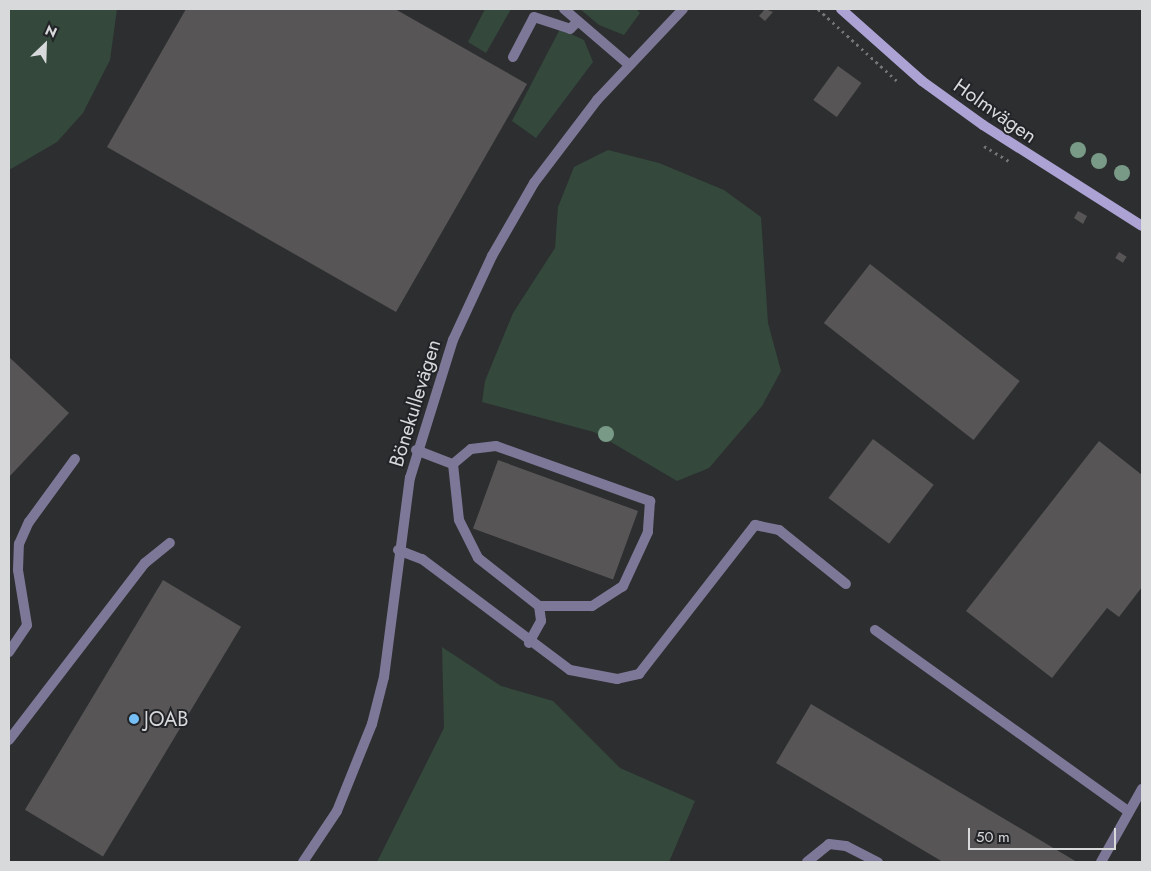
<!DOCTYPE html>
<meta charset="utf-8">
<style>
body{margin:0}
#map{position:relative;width:1151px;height:871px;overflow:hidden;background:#2c2e30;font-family:Jost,sans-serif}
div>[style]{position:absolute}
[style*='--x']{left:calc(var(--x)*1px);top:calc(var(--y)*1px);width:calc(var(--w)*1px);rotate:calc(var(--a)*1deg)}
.green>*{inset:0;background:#34483c}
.building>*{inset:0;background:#585556;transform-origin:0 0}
.path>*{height:3px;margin-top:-1.5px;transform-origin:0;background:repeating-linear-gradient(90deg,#737577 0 2.5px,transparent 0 6.5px)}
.lane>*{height:10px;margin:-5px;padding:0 5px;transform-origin:5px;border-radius:5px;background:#7e7898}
.street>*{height:10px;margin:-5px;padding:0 5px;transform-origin:5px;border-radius:5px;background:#7e7898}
.secondary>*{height:10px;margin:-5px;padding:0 5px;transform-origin:5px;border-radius:5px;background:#aca3d4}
.trees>*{width:16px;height:16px;margin:-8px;border-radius:50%;background:#799a87}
.dots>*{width:14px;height:14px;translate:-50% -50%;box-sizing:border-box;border:2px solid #222427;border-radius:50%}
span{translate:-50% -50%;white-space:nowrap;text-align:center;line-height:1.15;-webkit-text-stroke:4px #222427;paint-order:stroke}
.street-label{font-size:20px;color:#d8d9db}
.poi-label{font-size:20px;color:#d8d9db}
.left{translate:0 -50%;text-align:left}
.frame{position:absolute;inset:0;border:10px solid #d8d9db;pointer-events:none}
.north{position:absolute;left:20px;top:20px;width:50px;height:50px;-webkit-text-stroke:4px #222427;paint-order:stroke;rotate:24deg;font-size:14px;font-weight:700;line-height:20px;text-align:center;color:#d8d9db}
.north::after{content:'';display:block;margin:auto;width:18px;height:22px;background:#d8d9db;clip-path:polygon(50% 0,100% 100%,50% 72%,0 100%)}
.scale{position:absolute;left:968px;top:828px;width:148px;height:22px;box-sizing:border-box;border:2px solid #d8d9db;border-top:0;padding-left:6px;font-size:15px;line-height:18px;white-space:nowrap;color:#d8d9db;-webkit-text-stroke:4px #222427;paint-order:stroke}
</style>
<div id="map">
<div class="green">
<i style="clip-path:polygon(9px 9px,117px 9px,110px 60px,83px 113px,57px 142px,9px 170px)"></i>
<i style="clip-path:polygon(485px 9px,511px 9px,486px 53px,468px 42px)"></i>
<i style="clip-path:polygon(580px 9px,636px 9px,640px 13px,624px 35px,599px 25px)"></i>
<i style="clip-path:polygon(560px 29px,584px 40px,593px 62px,536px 138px,512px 121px)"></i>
<i style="clip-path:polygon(608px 150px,659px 163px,724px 190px,761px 217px,768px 323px,781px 371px,762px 406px,709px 468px,677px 481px,594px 432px,482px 402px,485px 381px,513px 313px,555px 248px,558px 207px,574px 167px)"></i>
<i style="clip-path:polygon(442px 647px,501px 686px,553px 701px,620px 768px,695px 801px,669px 862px,377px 862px,444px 728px)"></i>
</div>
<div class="building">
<i style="clip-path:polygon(186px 9px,395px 9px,527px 84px,396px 312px,107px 147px)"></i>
<i style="clip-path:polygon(765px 9px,773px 12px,765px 21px,759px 16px)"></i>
<i style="left:838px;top:66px;width:29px;height:42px;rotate:36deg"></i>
<i style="clip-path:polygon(1078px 211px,1087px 216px,1083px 224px,1074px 218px)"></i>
<i style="left:1119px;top:252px;width:9px;height:7px;rotate:32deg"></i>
<i style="left:870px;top:264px;width:190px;height:75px;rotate:38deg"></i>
<i style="clip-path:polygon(9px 357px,69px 413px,9px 477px)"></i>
<i style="left:873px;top:439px;width:76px;height:74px;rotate:37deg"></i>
<i style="clip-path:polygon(1099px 441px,1142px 475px,1142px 587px,1119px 617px,1107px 608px,1052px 678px,966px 611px)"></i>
<i style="left:498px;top:460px;width:149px;height:73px;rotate:20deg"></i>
<i style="left:163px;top:580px;width:91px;height:268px;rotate:31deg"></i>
<i style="clip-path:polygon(811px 704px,1077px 862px,943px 862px,776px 763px)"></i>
</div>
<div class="path">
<i style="--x:818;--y:9;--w:107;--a:42.3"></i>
<i style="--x:984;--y:146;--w:31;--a:31"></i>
</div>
<div class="lane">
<i style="--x:564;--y:9;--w:86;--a:40.7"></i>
<i style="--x:513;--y:57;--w:45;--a:-62.3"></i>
<i style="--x:534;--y:17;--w:38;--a:18"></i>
<i style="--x:570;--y:29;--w:11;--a:-45"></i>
<i style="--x:416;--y:450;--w:40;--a:21"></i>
<i style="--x:453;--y:464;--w:56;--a:83.9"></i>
<i style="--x:459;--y:520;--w:42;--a:63.4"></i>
<i style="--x:478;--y:558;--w:78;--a:38.2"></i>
<i style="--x:539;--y:606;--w:15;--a:82"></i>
<i style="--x:541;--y:621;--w:25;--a:119"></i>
<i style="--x:453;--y:464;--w:23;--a:-40"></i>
<i style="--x:471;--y:449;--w:25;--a:-7"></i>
<i style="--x:496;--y:446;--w:164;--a:19.7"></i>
<i style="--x:650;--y:501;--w:31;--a:94"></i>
<i style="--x:648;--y:532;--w:60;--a:114.8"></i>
<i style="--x:623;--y:586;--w:37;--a:147"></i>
<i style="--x:592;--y:606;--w:53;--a:180"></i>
<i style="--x:398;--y:550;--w:26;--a:21"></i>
<i style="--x:422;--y:559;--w:185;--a:36.9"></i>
<i style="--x:570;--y:670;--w:48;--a:10.8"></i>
<i style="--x:617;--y:679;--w:23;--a:-13"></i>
<i style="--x:639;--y:674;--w:189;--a:-52.1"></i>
<i style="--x:755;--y:525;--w:25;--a:12"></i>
<i style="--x:779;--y:530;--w:86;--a:38.9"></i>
<i style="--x:875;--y:630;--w:312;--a:35.6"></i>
<i style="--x:9;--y:652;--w:32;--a:-56"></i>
<i style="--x:27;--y:625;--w:56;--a:-99.3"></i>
<i style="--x:18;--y:570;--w:26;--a:-88"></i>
<i style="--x:19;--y:544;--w:24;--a:-66"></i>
<i style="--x:29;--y:522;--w:78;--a:-53.9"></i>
<i style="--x:9;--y:740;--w:223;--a:-52.5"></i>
<i style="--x:145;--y:563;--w:32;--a:-39"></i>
<i style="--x:807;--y:862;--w:28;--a:-39"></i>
<i style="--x:829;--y:844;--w:17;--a:7"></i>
<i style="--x:846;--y:846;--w:36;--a:27"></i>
</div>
<div class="street">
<i style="--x:303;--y:862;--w:61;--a:-56.3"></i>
<i style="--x:337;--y:811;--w:94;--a:-68.1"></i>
<i style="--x:372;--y:724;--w:49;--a:-75.7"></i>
<i style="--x:384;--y:677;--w:201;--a:-82.6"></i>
<i style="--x:410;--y:478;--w:145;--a:-72.7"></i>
<i style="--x:453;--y:340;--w:93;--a:-65.1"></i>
<i style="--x:492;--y:256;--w:84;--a:-60.1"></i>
<i style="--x:534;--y:183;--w:104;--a:-52.8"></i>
<i style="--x:597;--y:100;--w:125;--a:-46.6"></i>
<i style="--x:1101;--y:862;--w:84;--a:-60.7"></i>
</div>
<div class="secondary">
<i style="--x:841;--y:9;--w:108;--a:41.6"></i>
<i style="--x:922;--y:81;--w:75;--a:35.8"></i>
<i style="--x:983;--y:125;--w:188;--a:32.4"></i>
</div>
<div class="trees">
<i style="left:1078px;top:150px"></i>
<i style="left:1099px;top:161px"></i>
<i style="left:1122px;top:173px"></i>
<i style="left:606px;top:434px"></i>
</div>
<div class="dots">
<i style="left:134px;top:719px;background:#76c0f7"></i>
</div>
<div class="street-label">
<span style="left:995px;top:111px;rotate:35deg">Holmvägen</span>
<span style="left:415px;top:403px;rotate:-73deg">Bönekullevägen</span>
</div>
<div class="poi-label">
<span class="left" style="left:144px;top:719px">JOAB</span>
</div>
<div class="frame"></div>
<div class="north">N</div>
<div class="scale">50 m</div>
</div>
